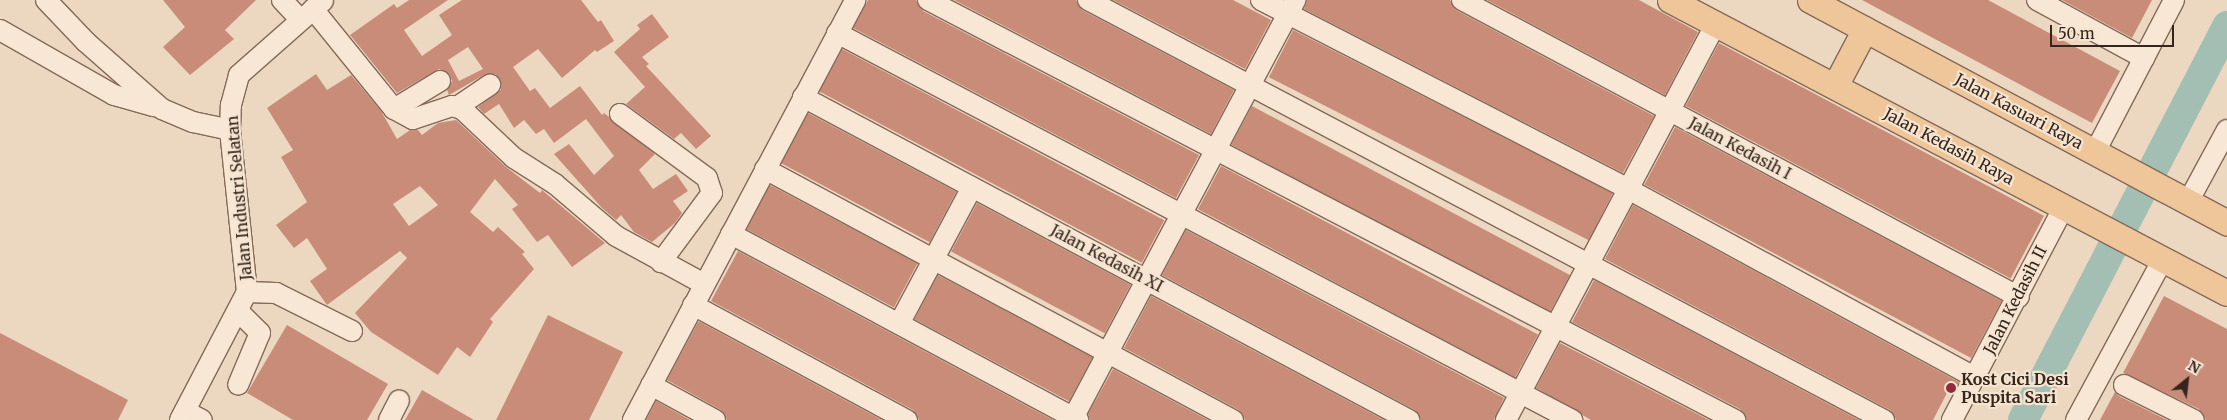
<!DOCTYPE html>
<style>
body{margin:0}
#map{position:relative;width:2227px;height:420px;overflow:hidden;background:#ecd8c1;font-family:Merriweather,serif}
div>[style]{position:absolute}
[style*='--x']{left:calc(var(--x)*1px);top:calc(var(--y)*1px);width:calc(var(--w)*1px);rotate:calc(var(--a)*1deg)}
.river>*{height:30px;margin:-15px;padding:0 15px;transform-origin:15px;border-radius:15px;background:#a3beb2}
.building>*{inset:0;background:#c98c78;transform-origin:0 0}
.roads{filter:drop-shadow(1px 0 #846959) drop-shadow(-1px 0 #846959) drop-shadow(0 1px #846959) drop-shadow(0 -1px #846959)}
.minor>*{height:20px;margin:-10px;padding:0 10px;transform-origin:10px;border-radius:10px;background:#f7e7d4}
.major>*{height:25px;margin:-12.5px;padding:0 12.5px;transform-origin:12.5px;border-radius:12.5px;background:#eec69a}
.dots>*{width:14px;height:14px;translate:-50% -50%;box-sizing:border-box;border:2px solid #f4e4d0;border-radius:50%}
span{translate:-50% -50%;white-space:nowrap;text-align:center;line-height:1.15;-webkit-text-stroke:4.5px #f4e4d0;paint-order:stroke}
.street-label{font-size:16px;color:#35251d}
.poi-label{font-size:16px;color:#35251d;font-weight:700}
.left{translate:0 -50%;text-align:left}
.north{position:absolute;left:2162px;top:355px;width:50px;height:50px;-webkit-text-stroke:4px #f4e4d0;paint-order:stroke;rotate:29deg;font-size:14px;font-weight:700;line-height:20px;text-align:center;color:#35251d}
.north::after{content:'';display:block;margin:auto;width:18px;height:22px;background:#35251d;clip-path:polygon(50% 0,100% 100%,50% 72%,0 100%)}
.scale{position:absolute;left:2050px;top:25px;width:124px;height:22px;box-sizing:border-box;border:2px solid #35251d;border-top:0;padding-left:6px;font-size:15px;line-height:18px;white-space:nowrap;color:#35251d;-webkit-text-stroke:4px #f4e4d0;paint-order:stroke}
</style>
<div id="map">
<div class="river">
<i style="--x:2023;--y:420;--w:444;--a:-62.6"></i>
</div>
<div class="building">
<i style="clip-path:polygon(163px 0,256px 0,225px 30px,234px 39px,190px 75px,163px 47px,185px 27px)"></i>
<i style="clip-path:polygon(evenodd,409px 0,448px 0,404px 30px,422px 56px,452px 35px,439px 15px,462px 0,581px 0,598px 22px,601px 20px,614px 41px,597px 52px,595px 50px,562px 78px,538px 49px,513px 67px,530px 91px,535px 88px,550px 108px,580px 86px,602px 115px,604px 113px,655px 154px,639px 170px,653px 189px,676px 174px,688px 191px,673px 201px,682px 213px,675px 223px,652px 242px,634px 232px,621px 215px,616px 220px,602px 208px,554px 154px,569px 144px,594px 175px,614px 156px,586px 119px,554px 143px,544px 129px,536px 134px,524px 120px,514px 128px,499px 104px,484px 114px,478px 107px,501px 90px,500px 79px,495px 74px,484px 75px,449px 95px,447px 90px,452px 81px,450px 75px,439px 69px,397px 93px,350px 35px,394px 4px,397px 8px,409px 0,468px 47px,483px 69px,459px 81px,448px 60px,468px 47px)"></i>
<i style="clip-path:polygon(868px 0,916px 0,923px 11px,1199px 155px,1176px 198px,853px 28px)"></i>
<i style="clip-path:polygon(954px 0,1076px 0,1082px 10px,1234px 90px,1211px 134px)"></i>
<i style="clip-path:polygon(1113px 0,1233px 0,1271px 20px,1245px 69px)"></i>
<i style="clip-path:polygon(1307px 0,1450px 0,1456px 10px,1654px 116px,1623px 173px,1304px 9px)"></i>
<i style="clip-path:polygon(1487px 0,1639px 0,1698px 32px,1665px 95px)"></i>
<i style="clip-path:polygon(1862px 0,1988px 0,2120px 71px,2092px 123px)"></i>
<i style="clip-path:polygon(2062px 0,2152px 0,2132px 38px)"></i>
<i style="clip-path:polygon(652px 14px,669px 37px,642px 57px,649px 64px,646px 66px,711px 136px,696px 149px,681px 133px,674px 139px,626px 104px,645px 87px,614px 52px,640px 29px,637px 25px)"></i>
<i style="left:1293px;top:30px;width:359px;height:53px;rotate:27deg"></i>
<i style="left:1719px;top:43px;width:368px;height:71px;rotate:28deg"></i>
<i style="left:842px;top:49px;width:365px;height:48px;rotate:28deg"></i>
<i style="clip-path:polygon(evenodd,316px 74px,327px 90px,351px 75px,381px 111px,397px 139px,410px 130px,418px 130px,422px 135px,438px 123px,456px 120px,506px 167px,540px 193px,542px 190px,605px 243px,572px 267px,548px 235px,537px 242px,512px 209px,518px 205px,495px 179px,470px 212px,493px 232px,498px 227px,525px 252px,522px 254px,534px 269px,490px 319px,493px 322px,470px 357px,457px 347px,438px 375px,371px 332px,355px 313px,407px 258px,400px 251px,327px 305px,310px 281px,327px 269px,307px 238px,294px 248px,276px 225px,307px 202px,281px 157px,293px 150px,267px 108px,316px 74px,420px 186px,438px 205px,409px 226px,393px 204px,420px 186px)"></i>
<i style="left:1252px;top:106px;width:360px;height:44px;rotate:28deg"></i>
<i style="left:808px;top:113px;width:168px;height:57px;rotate:28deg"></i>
<i style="left:1675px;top:127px;width:370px;height:65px;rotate:28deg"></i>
<i style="left:1221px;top:166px;width:359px;height:49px;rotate:28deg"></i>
<i style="left:770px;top:185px;width:167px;height:50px;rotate:28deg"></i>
<i style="left:977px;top:203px;width:174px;height:55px;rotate:28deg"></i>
<i style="clip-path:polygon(1633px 205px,1959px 382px,1951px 395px,1947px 393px,1933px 420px,1896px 420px,1890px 410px,1605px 259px)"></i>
<i style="clip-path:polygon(1186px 230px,1504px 398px,1494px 420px,1421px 420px,1415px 410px,1162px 275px)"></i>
<i style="clip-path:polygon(738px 251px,1053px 420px,919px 420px,913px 410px,711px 301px)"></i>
<i style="left:938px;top:275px;width:175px;height:50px;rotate:28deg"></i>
<i style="clip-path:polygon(1594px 280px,1859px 420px,1747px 420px,1740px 409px,1572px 322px)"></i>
<i style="clip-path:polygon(1151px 296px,1384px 420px,1245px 420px,1239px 410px,1124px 348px)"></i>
<i style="clip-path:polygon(2164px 296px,2227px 329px,2227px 420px,2206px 420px,2199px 409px,2123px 373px)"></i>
<i style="clip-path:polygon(548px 315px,623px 352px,589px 420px,496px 420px)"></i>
<i style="clip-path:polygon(698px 322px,700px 322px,882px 420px,727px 420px,721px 410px,667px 380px)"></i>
<i style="clip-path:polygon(287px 325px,388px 384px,367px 420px,293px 420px,247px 393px)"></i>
<i style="clip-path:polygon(0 333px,128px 400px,118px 420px,0 420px)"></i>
<i style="clip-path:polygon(1560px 343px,1709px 420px,1591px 420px,1536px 388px)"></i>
<i style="clip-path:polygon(1113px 369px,1208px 420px,1090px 420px,1088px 414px)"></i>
<i style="clip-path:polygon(422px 390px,474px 420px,405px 420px)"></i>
<i style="clip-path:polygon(2115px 392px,2119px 396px,2167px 420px,2100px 420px)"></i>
<i style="clip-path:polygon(656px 401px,690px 420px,646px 420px)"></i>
</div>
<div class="roads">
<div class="minor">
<i style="--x:46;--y:0;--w:58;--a:46.4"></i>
<i style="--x:86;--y:42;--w:101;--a:41.4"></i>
<i style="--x:162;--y:109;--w:34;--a:23"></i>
<i style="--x:193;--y:122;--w:38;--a:12"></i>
<i style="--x:282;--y:0;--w:26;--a:47"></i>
<i style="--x:928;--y:0;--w:910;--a:27.49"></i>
<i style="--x:1088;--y:0;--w:900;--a:27.82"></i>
<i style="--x:1261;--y:0;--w:413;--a:27.2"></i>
<i style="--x:1628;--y:189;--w:394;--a:28.5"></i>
<i style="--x:1462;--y:0;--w:631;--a:28.07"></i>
<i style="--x:2037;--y:0;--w:122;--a:28.5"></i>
<i style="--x:313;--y:9;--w:129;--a:51"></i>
<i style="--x:394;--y:109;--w:21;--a:28"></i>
<i style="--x:413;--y:119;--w:41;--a:-18.4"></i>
<i style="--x:452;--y:106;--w:10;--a:17"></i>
<i style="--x:462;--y:109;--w:71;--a:43.3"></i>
<i style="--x:514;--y:158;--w:49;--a:32.4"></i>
<i style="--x:555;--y:184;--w:80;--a:40.4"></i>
<i style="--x:616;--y:236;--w:100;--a:28.6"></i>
<i style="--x:0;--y:30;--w:131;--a:29.7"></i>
<i style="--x:114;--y:95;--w:41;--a:15.8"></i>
<i style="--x:837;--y:33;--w:831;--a:27.77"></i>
<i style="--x:803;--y:97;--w:687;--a:28.06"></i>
<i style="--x:457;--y:107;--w:40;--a:-34"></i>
<i style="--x:394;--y:109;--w:54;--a:-31.3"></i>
<i style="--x:620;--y:114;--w:108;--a:36.3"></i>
<i style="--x:707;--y:178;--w:16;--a:72"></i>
<i style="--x:712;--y:193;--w:86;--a:126.5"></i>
<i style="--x:2095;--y:152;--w:171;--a:-62.5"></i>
<i style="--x:765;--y:169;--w:531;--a:28.21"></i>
<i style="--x:2188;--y:202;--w:82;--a:-61.6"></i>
<i style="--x:731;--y:234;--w:394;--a:28.2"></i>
<i style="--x:247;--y:292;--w:29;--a:2"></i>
<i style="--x:276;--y:293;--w:85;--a:26.6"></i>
<i style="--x:693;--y:305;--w:243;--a:28.3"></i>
<i style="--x:238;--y:311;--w:31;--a:45"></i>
<i style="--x:260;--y:333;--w:56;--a:112.9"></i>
<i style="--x:899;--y:324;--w:155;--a:-61.9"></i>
<i style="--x:651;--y:385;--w:73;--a:28.7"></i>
<i style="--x:2124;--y:385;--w:78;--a:26.6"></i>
<i style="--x:185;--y:411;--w:19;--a:28"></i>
<i style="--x:180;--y:420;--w:144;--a:-62.4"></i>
<i style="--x:247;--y:292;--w:163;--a:-96"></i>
<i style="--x:230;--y:130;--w:25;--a:-88"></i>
<i style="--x:231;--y:105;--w:31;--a:-75"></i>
<i style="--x:239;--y:75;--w:112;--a:-41.4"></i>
<i style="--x:389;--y:420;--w:22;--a:-63"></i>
<i style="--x:633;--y:420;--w:475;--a:-62.1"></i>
<i style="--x:1072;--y:420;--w:476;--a:-62"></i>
<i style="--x:1506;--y:420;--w:448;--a:-62.1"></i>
<i style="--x:1952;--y:420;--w:241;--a:-62.3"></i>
<i style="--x:2076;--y:420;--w:183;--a:-61.6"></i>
</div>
<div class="major">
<i style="--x:1670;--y:0;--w:629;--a:27.75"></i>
<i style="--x:1810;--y:0;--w:473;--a:28.1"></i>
<i style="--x:1835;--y:86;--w:64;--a:-62.2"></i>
</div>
</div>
<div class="dots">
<i style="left:1951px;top:388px;background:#912c3d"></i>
</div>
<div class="street-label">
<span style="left:2019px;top:111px;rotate:28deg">Jalan Kasuari Raya</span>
<span style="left:1949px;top:146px;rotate:28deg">Jalan Kedasih Raya</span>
<span style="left:1740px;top:148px;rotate:28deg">Jalan Kedasih I</span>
<span style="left:239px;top:198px;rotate:-95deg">Jalan Industri Selatan</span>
<span style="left:1107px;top:258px;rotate:28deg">Jalan Kedasih XI</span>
<span style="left:2015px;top:300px;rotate:-63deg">Jalan Kedasih II</span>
</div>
<div class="poi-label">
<span class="left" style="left:1961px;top:388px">Kost Cici Desi<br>Puspita Sari</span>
</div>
<div class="north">N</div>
<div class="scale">50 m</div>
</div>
